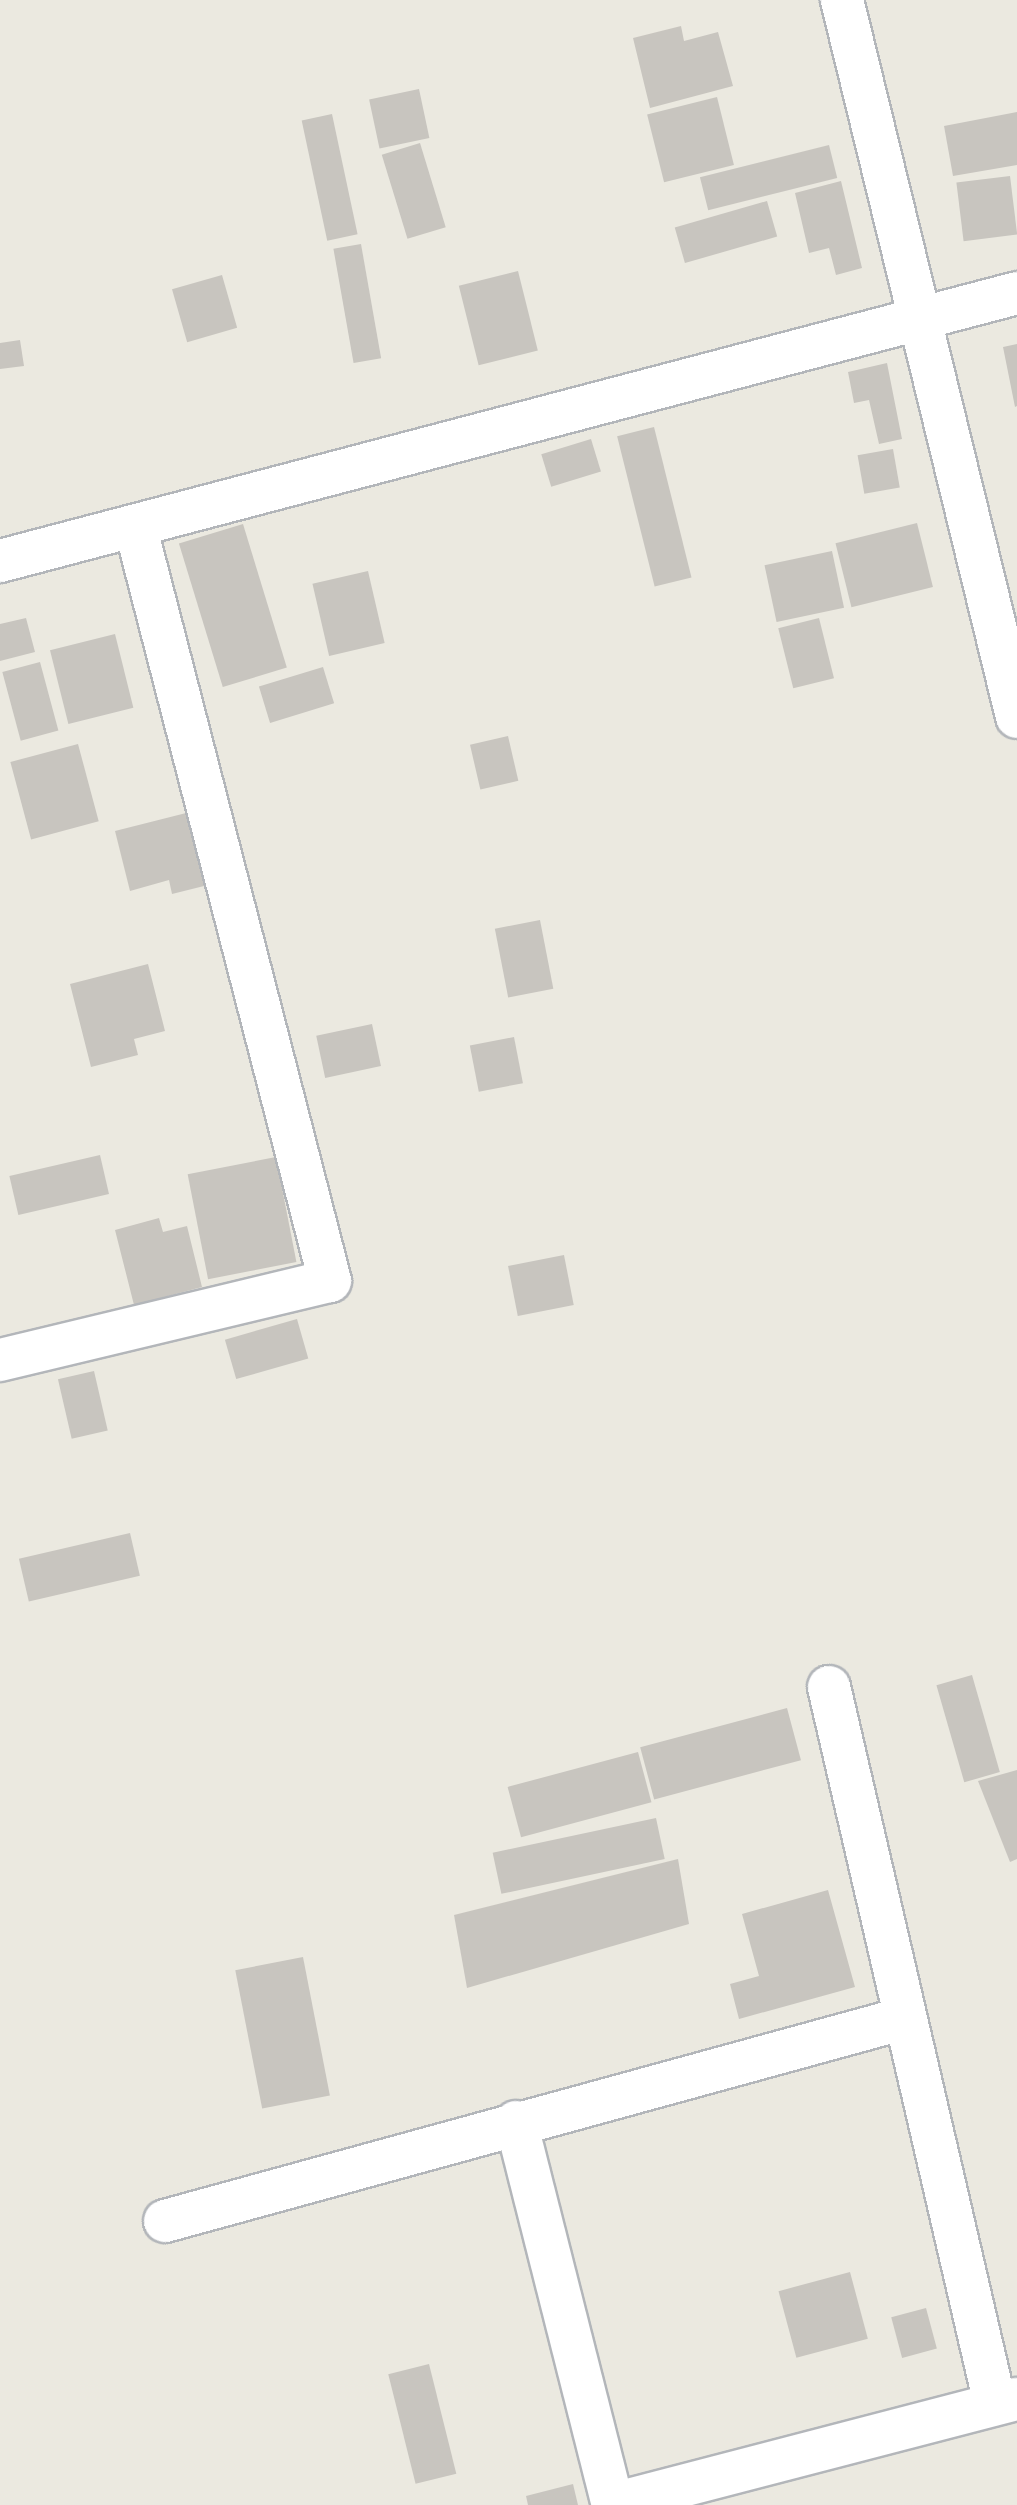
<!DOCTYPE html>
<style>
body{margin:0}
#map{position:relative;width:1017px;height:2505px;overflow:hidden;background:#ebe9e0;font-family:"Fira Sans",sans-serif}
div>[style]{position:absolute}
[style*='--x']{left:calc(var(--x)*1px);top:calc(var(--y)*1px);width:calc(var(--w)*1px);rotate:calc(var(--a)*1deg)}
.building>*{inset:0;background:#c8c5bf;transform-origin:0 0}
.roads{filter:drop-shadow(2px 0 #b3b6ba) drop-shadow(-2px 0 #b3b6ba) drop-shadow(0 2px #b3b6ba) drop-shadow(0 -2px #b3b6ba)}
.street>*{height:42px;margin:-21px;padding:0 21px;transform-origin:21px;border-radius:21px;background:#fff}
span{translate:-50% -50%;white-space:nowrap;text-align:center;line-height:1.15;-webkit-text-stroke:8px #fff;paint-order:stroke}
</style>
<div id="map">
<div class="building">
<i style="clip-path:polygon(681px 26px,684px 41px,718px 32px,733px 86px,650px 108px,633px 38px)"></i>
<i style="left:419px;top:89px;width:50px;height:51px;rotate:78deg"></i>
<i style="left:717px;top:97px;width:70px;height:72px;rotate:76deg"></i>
<i style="clip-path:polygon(1017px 112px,1017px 165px,953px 176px,944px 126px)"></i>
<i style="left:332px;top:114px;width:123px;height:31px;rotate:78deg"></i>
<i style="left:420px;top:143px;width:88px;height:40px;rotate:73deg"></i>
<i style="left:829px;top:145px;width:34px;height:133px;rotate:76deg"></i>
<i style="left:1010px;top:176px;width:59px;height:54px;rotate:83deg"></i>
<i style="clip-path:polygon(841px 181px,862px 268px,836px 275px,829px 248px,809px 253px,795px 193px)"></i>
<i style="left:767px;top:201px;width:37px;height:96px;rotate:74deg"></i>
<i style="left:361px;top:244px;width:116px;height:28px;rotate:80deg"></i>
<i style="left:518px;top:271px;width:82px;height:61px;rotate:76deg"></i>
<i style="left:222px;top:275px;width:55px;height:52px;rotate:74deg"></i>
<i style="clip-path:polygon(20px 340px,24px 366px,0 369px,0 343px)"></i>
<i style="clip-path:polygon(1017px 344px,1017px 406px,1015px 407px,1003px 347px)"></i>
<i style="clip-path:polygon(887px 363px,902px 439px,879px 444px,869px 400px,854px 403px,848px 372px)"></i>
<i style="left:654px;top:427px;width:155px;height:38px;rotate:76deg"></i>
<i style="left:591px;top:439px;width:34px;height:52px;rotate:73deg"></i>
<i style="left:893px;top:449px;width:39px;height:36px;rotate:80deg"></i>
<i style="left:917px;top:523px;width:66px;height:84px;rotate:76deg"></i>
<i style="left:243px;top:524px;width:150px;height:67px;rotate:73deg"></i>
<i style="left:832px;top:551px;width:58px;height:69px;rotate:78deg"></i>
<i style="left:368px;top:571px;width:74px;height:57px;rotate:77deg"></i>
<i style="clip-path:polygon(26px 618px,35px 652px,0 661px,0 624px)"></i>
<i style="left:819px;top:618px;width:62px;height:42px;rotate:76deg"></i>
<i style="left:115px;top:634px;width:76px;height:67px;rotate:76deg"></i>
<i style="left:40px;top:662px;width:71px;height:39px;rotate:75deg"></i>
<i style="left:323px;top:667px;width:38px;height:67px;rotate:73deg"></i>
<i style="left:508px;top:736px;width:46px;height:39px;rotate:77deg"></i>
<i style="left:78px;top:744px;width:80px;height:70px;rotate:75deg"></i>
<i style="clip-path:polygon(198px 810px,216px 883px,172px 894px,169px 880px,130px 891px,115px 831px)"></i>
<i style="left:540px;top:920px;width:70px;height:46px;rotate:79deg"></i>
<i style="clip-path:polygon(148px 964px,165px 1031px,134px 1039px,138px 1055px,91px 1067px,70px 984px)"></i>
<i style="left:372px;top:1024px;width:43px;height:57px;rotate:78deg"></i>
<i style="left:514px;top:1037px;width:47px;height:45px;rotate:79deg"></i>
<i style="left:100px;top:1155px;width:40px;height:93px;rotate:77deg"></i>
<i style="left:276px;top:1157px;width:107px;height:90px;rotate:79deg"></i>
<i style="clip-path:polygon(159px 1218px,163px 1232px,187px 1226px,202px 1287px,134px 1305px,115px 1230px)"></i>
<i style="left:564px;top:1255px;width:51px;height:57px;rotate:79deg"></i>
<i style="left:297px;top:1319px;width:41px;height:75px;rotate:74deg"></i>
<i style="left:94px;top:1371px;width:61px;height:37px;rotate:77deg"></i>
<i style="left:130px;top:1533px;width:44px;height:114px;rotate:77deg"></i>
<i style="left:972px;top:1675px;width:101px;height:37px;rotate:74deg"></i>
<i style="left:787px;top:1708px;width:54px;height:152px;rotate:75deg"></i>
<i style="left:638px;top:1752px;width:52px;height:135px;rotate:75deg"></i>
<i style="clip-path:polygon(1017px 1770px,1017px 1859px,1010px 1862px,978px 1781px)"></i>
<i style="left:656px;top:1818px;width:42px;height:167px;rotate:78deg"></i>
<i style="clip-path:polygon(678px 1859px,689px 1924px,467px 1988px,454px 1915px)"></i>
<i style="clip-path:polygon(828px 1890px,855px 1987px,739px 2019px,730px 1984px,759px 1976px,742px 1914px)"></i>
<i style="left:303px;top:1957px;width:141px;height:69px;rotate:79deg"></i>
<i style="left:850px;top:2272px;width:69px;height:74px;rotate:75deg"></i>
<i style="left:926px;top:2308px;width:42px;height:36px;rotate:75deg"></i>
<i style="left:429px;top:2364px;width:113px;height:42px;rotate:76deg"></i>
<i style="clip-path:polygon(573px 2484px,578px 2505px,528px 2505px,526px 2496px)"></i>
</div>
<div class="roads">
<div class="street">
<i style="--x:842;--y:0;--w:738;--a:76.28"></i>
<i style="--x:0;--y:561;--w:1052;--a:-14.76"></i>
<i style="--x:0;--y:1360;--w:339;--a:-13.5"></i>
<i style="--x:330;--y:1281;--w:777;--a:-104.47"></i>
<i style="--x:829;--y:1687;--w:736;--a:76.96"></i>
<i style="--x:516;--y:2122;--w:395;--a:75.8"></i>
<i style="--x:165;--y:2221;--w:767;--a:-15.34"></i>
<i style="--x:613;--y:2504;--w:417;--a:-14.6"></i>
</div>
</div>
</div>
